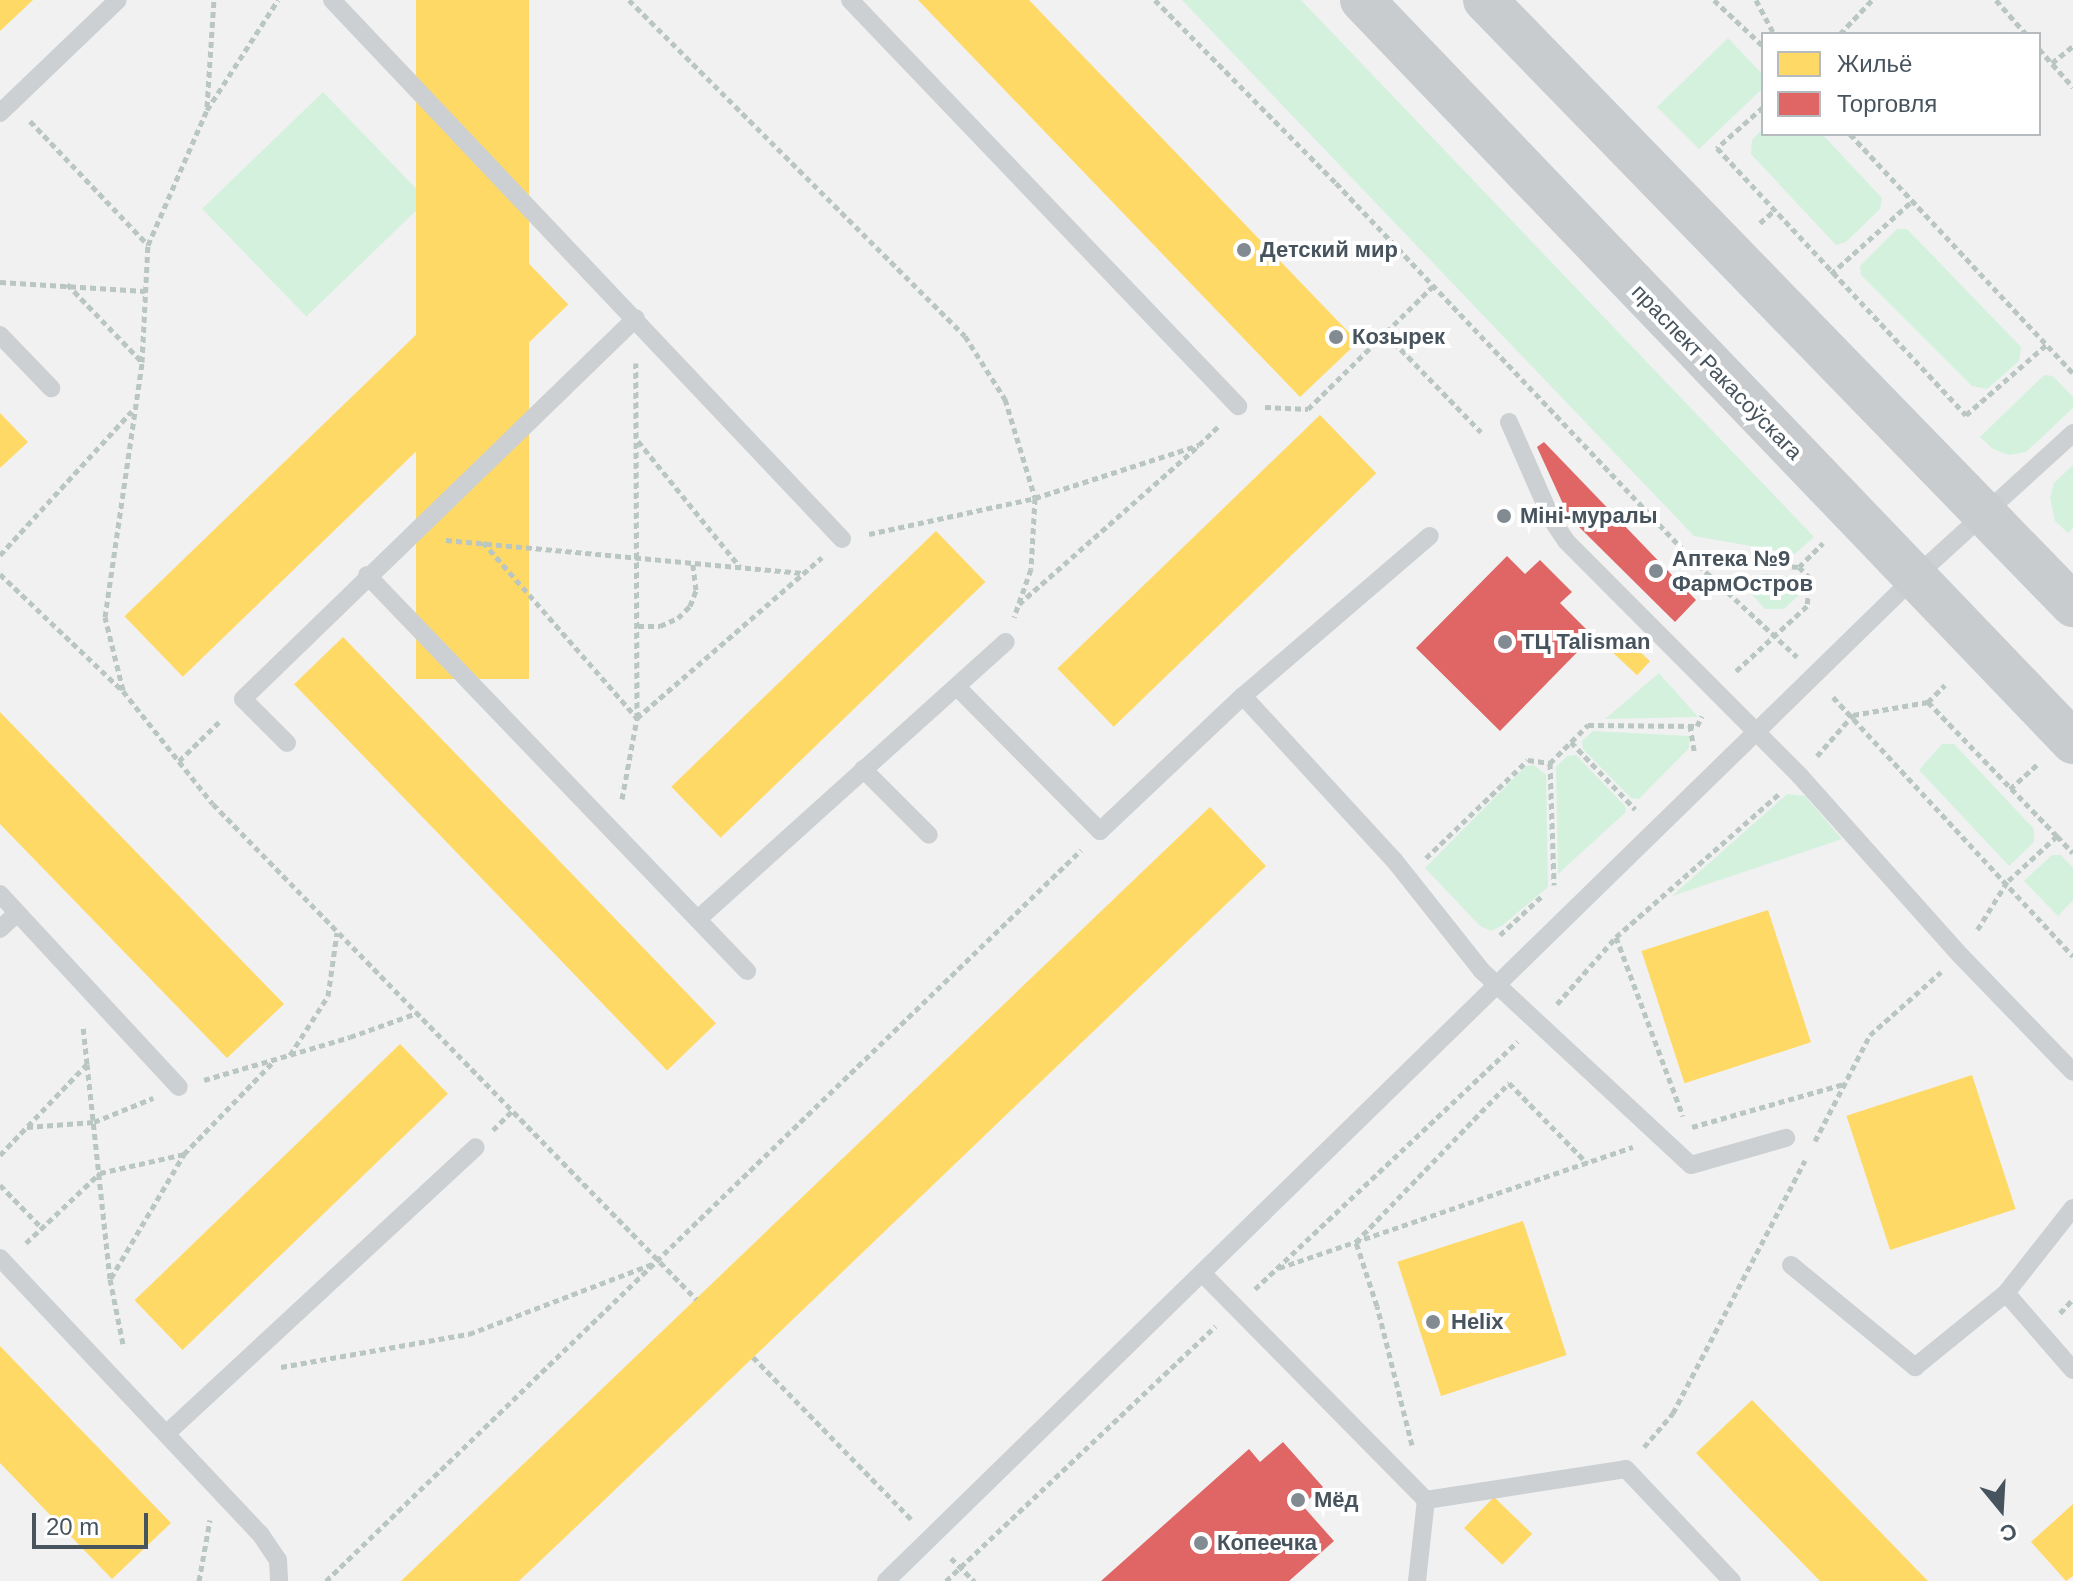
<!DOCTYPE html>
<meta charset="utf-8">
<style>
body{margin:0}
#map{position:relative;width:2073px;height:1581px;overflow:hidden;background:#f1f1f1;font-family:Helvetica,sans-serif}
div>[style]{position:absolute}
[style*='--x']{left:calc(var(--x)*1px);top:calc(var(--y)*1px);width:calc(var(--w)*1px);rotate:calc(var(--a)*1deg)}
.green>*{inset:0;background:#d4f1de;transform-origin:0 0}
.homes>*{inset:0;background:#ffd966;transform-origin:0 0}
.shops>*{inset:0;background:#e06666}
.path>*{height:5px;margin-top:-2.5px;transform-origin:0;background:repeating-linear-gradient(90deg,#b9c6c1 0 6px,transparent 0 10px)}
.lane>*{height:18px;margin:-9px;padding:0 9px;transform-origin:9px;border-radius:9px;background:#ccd0d2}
.primary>*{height:44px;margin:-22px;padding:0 22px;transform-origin:22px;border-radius:22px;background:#c8cccf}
.dots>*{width:22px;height:22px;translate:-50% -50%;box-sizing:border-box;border:4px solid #fff;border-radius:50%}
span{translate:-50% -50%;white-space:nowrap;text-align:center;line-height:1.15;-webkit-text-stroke:8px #fff;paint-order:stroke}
.poi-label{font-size:22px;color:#47545e;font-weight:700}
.left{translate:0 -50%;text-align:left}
.street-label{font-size:22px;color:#47545e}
.legend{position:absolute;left:1761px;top:32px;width:280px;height:104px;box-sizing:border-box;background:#fff;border:2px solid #b5bbbf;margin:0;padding:10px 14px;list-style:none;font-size:24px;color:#47545e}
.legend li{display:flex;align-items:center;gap:16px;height:40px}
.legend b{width:40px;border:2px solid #b5bbbf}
.north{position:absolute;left:1961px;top:1469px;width:80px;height:80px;-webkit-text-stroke:6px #fff;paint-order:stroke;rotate:162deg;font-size:22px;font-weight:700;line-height:32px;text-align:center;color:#47545e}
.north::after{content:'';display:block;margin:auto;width:28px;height:36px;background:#47545e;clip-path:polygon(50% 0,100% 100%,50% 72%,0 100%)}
.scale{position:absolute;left:32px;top:1513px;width:116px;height:36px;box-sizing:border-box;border:4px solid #47545e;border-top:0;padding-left:10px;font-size:24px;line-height:28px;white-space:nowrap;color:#47545e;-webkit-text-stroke:6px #fff;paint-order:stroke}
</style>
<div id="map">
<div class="green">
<i style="clip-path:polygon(1182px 0,1301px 0,1814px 537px,1795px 554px,1694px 536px)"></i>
<i style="clip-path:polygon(1728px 38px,1763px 75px,1763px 88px,1699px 149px,1657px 107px)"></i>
<i style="left:323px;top:92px;width:150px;height:168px;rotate:46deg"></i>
<i style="clip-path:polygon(1763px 128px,1763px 134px,1822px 134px,1882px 198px,1880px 209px,1846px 242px,1836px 245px,1751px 154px,1752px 140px)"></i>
<i style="clip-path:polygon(1897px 229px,1907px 229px,2021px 347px,2019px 361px,1987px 389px,1972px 386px,1861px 275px,1860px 266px)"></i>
<i style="clip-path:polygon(2044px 375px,2053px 376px,2073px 397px,2073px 408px,2026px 452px,2009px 455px,1993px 449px,1980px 437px)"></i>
<i style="clip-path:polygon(2073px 465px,2073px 528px,2068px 533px,2055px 521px,2050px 498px,2054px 483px)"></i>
<i style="clip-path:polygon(1764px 574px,1790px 576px,1803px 591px,1784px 609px,1765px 609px,1747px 589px)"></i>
<i style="clip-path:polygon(1659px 673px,1698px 717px,1605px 719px)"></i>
<i style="clip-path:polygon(1593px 731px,1689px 736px,1689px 748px,1639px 799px,1631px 798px,1583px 749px,1582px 741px)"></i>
<i style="clip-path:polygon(1942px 744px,1954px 744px,2034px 829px,2034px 842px,2009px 866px,1919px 770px)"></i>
<i style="clip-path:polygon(1576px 755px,1625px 806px,1626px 812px,1558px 874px,1556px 767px,1567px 756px)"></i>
<i style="clip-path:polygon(1534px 765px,1546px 775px,1548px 887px,1503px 925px,1491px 931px,1480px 926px,1425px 868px,1526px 766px)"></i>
<i style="clip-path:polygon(1787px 794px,1805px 796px,1842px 839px,1672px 896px)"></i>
<i style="clip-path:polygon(2052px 855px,2061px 855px,2073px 868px,2073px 900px,2058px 916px,2024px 881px)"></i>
</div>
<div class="homes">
<i style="clip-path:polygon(0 0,33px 0,0 31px)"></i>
<i style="left:416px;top:0;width:113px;height:679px"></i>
<i style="clip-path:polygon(918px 0,1029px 0,1358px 342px,1300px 397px)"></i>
<i style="left:510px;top:244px;width:84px;height:536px;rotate:46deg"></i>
<i style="clip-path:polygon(0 413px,28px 442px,0 468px)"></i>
<i style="left:1320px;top:415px;width:81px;height:365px;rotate:46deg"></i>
<i style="left:936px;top:531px;width:71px;height:368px;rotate:46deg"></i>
<i style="left:1623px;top:636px;width:37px;height:19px;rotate:43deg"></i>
<i style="left:343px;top:637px;width:537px;height:68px;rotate:46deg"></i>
<i style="clip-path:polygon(0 712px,284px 1004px,227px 1058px,0 824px)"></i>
<i style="clip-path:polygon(1210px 807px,1266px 866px,597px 1507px,519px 1581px,401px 1581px)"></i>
<i style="left:1768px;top:910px;width:139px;height:133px;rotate:72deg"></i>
<i style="left:400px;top:1044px;width:69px;height:369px;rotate:46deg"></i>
<i style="left:1972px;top:1075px;width:141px;height:132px;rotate:72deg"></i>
<i style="left:1523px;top:1221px;width:141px;height:132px;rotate:72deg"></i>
<i style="clip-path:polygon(0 1346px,171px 1523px,112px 1579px,0 1463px)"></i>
<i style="clip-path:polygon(1752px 1400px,1928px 1581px,1820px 1581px,1737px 1496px,1696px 1453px)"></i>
<i style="left:1494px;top:1497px;width:53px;height:43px;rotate:44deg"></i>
<i style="clip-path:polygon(2073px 1504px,2073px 1576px,2066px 1581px,2031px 1542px)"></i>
</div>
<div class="shops">
<i style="clip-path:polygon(1544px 442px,1696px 600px,1675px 622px,1569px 517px,1537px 447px)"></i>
<i style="clip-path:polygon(1507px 556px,1525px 574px,1540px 560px,1572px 592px,1560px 603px,1593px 636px,1500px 731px,1416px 648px)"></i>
<i style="clip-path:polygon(1283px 1442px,1323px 1487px,1302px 1505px,1334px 1541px,1289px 1581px,1101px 1581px,1249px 1449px,1260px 1462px)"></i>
</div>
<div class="path">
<i style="--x:629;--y:0;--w:475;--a:45"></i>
<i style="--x:965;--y:336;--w:75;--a:57.6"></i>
<i style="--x:1005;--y:399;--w:103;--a:73.1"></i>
<i style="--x:1035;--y:498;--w:71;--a:93.2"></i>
<i style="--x:1031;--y:569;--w:51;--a:109.5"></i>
<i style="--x:1155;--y:0;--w:257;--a:45.3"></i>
<i style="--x:1336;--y:183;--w:516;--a:46.57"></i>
<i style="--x:1691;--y:558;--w:145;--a:43"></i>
<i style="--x:1714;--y:0;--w:67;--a:43.2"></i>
<i style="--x:1756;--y:0;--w:38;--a:62"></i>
<i style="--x:1996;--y:0;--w:45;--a:48.6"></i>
<i style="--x:1840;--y:34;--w:47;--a:-46.7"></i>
<i style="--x:2039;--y:49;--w:51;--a:48.2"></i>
<i style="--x:2052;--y:63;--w:27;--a:-39"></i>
<i style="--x:207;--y:107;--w:107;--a:-86.3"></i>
<i style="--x:1763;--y:107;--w:62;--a:138.3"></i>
<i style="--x:1717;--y:148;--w:365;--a:47"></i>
<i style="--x:1966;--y:415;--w:108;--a:-41.2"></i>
<i style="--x:30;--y:121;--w:171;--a:46.4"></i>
<i style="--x:1850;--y:134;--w:327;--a:47"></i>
<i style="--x:1760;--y:223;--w:18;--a:-41"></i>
<i style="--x:1831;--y:274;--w:109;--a:-42"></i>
<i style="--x:0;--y:282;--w:145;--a:3.6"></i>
<i style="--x:67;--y:284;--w:108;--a:46.1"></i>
<i style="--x:1387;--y:335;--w:135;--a:45.9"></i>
<i style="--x:1265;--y:407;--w:43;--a:2.7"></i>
<i style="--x:1308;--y:409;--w:175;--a:-44.5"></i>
<i style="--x:638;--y:441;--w:162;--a:51"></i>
<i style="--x:869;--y:534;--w:170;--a:-12.2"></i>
<i style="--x:1035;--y:498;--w:172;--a:-17.9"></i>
<i style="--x:1199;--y:445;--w:28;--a:-44"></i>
<i style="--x:446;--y:540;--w:358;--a:5.3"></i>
<i style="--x:483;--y:542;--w:234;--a:48.8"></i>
<i style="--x:637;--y:718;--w:245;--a:-41"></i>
<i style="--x:0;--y:555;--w:195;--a:-47.5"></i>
<i style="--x:1692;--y:558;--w:107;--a:4.8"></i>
<i style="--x:1799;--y:567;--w:16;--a:45"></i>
<i style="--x:1810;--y:578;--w:28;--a:96"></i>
<i style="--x:1807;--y:606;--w:99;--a:137.5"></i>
<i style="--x:1799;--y:567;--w:34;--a:-45"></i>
<i style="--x:0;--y:574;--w:170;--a:43.6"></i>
<i style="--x:123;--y:691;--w:144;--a:51.5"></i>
<i style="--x:213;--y:804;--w:692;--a:45.7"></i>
<i style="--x:1019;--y:604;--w:239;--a:-41.4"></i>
<i style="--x:638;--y:626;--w:22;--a:0"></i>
<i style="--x:660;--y:626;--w:20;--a:-24"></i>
<i style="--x:678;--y:618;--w:17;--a:-45"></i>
<i style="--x:690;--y:606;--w:17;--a:-69"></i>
<i style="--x:696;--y:590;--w:26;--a:-97"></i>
<i style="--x:123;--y:690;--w:75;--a:-103.9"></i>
<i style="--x:105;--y:617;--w:258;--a:-81.7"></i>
<i style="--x:142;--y:362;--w:117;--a:-87.1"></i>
<i style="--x:148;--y:245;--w:147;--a:-66.4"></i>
<i style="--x:207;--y:110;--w:131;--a:-57.2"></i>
<i style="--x:1833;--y:697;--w:353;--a:47.2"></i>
<i style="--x:1928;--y:702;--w:186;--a:46.1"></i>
<i style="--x:2057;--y:836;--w:68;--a:137.4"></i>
<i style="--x:2007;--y:882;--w:59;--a:121.8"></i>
<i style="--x:1690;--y:725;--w:26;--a:81"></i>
<i style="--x:1571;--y:742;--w:93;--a:46.3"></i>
<i style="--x:1817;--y:756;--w:55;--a:-48.7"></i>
<i style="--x:1853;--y:715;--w:76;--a:-9.8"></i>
<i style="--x:1928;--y:702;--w:24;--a:-45"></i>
<i style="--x:179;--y:761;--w:60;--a:-44.3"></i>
<i style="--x:1550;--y:763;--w:122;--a:88.1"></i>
<i style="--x:2010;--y:789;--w:39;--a:-42"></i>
<i style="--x:622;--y:799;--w:82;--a:-79.5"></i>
<i style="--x:637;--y:718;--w:355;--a:-90.2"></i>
<i style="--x:2057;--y:836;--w:23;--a:47"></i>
<i style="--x:1426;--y:858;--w:141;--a:-43.9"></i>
<i style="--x:1528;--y:760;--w:22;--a:8"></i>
<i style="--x:1550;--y:763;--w:54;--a:-45"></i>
<i style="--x:1588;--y:725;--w:109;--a:0.5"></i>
<i style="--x:1697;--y:726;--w:11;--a:-63"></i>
<i style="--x:1500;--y:935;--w:57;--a:-42.9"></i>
<i style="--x:1616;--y:937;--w:191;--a:69.5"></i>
<i style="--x:1557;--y:1004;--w:89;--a:-48.6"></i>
<i style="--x:1616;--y:937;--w:217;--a:-41.3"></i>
<i style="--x:290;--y:1055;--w:70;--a:-57.2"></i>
<i style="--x:328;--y:996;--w:64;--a:-81.9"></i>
<i style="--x:87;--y:1064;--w:216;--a:83.9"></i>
<i style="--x:110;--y:1279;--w:66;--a:78.7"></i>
<i style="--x:204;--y:1080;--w:152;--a:-16.4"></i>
<i style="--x:350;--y:1037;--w:71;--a:-19.7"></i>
<i style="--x:27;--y:1127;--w:67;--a:-4.3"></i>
<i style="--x:94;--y:1122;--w:64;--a:-22.1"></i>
<i style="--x:1692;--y:1127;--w:158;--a:-15.8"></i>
<i style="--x:493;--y:1130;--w:27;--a:-45"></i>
<i style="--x:1815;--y:1141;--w:119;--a:-62.6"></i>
<i style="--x:1870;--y:1035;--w:95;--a:-41.6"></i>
<i style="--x:0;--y:1155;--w:126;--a:-46.3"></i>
<i style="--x:87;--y:1064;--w:37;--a:-96"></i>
<i style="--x:0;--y:1185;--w:60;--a:45.7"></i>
<i style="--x:26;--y:1243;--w:102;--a:-43.4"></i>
<i style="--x:100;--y:1173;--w:86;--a:-12.7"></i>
<i style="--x:1279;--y:1268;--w:374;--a:-18.9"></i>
<i style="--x:111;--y:1278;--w:144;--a:-59.5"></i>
<i style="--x:184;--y:1154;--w:129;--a:-45.9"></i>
<i style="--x:1255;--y:1289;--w:361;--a:-43.3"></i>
<i style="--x:2060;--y:1313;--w:19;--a:-47"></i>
<i style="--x:753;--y:1357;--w:228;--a:45.7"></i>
<i style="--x:281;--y:1367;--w:191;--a:-10"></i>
<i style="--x:469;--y:1334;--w:199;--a:-20.9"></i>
<i style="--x:1412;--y:1445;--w:143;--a:-104.1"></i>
<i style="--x:1377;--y:1306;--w:67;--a:-108.2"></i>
<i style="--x:1356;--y:1242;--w:221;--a:-46.1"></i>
<i style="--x:1509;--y:1083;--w:112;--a:45.7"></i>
<i style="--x:1644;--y:1447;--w:45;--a:-49.5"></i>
<i style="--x:1673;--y:1413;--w:285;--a:-62.4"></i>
<i style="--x:951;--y:1558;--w:33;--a:45"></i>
<i style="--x:199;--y:1581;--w:62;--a:-79.8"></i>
<i style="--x:326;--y:1581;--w:1051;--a:-44.07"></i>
<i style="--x:946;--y:1581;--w:371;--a:-43.4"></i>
</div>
<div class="lane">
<i style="--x:332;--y:0;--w:742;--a:46.58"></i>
<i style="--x:850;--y:0;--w:562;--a:46.3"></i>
<i style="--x:0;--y:113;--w:163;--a:-43.8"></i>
<i style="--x:0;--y:335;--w:74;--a:46.1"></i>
<i style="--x:1509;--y:422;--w:107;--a:66.3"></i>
<i style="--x:1552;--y:520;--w:25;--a:56"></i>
<i style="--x:1566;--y:541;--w:332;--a:45.1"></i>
<i style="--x:1800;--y:776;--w:241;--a:48.2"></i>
<i style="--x:1961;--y:956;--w:161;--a:46"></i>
<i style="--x:367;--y:575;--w:549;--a:46.18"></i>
<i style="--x:957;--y:687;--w:203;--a:45.2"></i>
<i style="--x:1100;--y:831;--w:197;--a:-43.4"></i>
<i style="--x:1243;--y:696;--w:223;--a:47.4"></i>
<i style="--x:1394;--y:860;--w:142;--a:51.6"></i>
<i style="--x:1482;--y:971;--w:285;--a:42.9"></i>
<i style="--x:1691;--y:1165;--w:99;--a:-15.9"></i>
<i style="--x:1243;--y:696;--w:246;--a:-40.6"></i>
<i style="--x:287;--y:743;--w:62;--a:-135"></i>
<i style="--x:243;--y:699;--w:547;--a:-44.11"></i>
<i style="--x:863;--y:769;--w:93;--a:45"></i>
<i style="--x:0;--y:894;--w:263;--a:47.2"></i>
<i style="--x:698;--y:919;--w:414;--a:-42"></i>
<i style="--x:0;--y:929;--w:23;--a:-43"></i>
<i style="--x:0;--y:1258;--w:381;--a:46.7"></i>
<i style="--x:261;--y:1535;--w:30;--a:56"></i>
<i style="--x:278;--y:1560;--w:21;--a:87"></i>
<i style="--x:1791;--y:1265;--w:161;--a:39.4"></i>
<i style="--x:1915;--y:1367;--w:117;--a:-39.1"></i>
<i style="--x:2006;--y:1293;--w:108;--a:-51.8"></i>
<i style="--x:1202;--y:1273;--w:319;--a:45.4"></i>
<i style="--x:2006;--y:1293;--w:102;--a:49"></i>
<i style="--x:166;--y:1434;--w:422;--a:-42.8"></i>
<i style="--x:1426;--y:1500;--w:202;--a:-8.8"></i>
<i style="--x:1626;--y:1469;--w:154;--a:46.6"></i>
<i style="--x:886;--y:1581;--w:1438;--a:-44.3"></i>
<i style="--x:1915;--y:577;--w:214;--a:-42.3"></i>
<i style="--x:1417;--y:1581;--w:81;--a:-83.7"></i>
</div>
<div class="primary">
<i style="--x:1362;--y:0;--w:1028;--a:46.22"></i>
<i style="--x:1485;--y:0;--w:844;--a:45.82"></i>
</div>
<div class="dots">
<i style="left:1244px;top:250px;background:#828b91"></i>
<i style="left:1336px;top:337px;background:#828b91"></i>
<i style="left:1504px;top:516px;background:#828b91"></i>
<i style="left:1656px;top:571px;background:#828b91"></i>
<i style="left:1505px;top:642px;background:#828b91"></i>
<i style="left:1433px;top:1322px;background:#828b91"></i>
<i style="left:1298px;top:1500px;background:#828b91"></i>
<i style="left:1201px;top:1543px;background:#828b91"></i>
</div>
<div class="poi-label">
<span class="left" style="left:1260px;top:250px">Детский мир</span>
<span class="left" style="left:1352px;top:337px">Козырек</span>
<span class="left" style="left:1520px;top:516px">Міні-муралы</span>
<span class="left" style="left:1672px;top:571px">Аптека №9<br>ФармОстров</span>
<span class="left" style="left:1521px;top:642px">ТЦ Talisman</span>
<span class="left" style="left:1451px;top:1322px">Helix</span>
<span class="left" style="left:1314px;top:1500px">Мёд</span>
<span class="left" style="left:1217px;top:1543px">Копеечка</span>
</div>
<div class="street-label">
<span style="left:1717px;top:372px;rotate:46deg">праспект Ракасоўскага</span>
</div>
<ul class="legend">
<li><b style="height:22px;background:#ffd966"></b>Жильё</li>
<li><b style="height:22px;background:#e06666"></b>Торговля</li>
</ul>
<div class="north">С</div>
<div class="scale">20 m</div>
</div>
